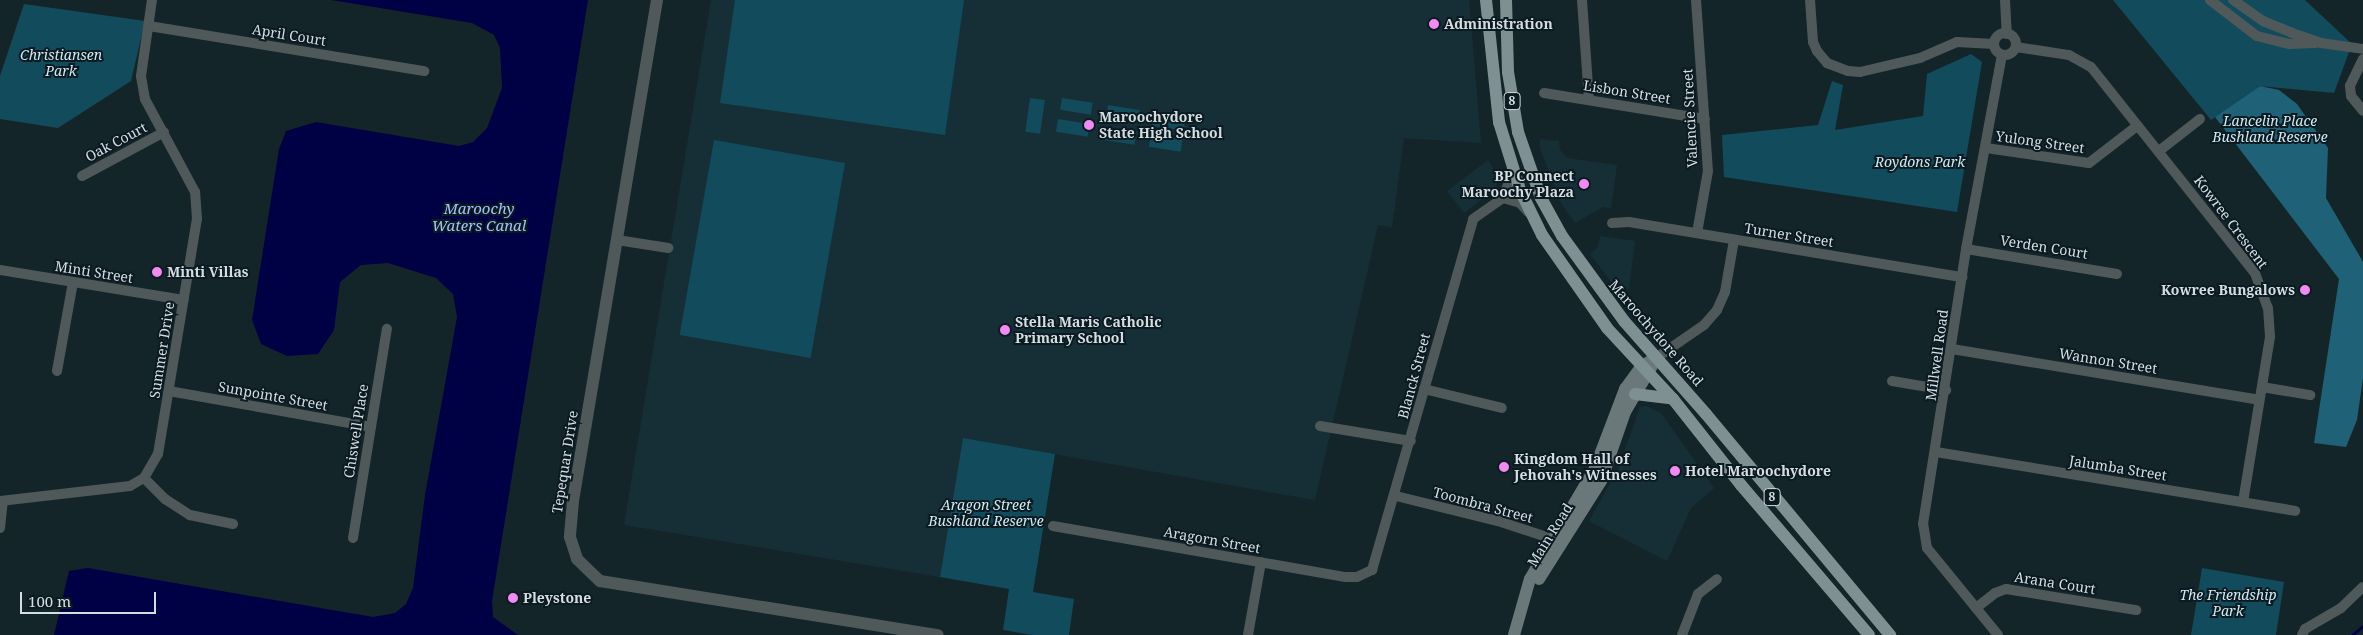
<!DOCTYPE html>
<style>
body{margin:0}
#map{position:relative;width:2363px;height:635px;overflow:hidden;background:#14252a;font-family:"Noto Serif",serif}
div>[style]{position:absolute}
[style*='--x']{left:calc(var(--x)*1px);top:calc(var(--y)*1px);width:calc(var(--w)*1px);rotate:calc(var(--a)*1deg)}
.built>*{inset:0;background:#162f37}
.green>*{inset:0;background:#124b5c;transform-origin:0 0}
.forest>*{inset:0;background:#1f6176}
.water>*{inset:0;background:#004}
.stream>*{height:2.5px;margin:-1.25px;padding:0 1.25px;transform-origin:1.25px;border-radius:1.25px;background:#004}
.minor>*{height:10px;margin:-5px;padding:0 5px;transform-origin:5px;border-radius:5px;background:#50595a}
.minor>.ring{margin:-5px;padding:0;box-sizing:content-box;background:none;border:10px solid #50595a;border-radius:50%}
.tertiary>*{height:12px;margin:-6px;padding:0 6px;transform-origin:6px;border-radius:6px;background:#50595a}
.secondary>*{height:12px;margin:-6px;padding:0 6px;transform-origin:6px;border-radius:6px;background:#6a7879}
.primary>*{height:12px;margin:-6px;padding:0 6px;transform-origin:6px;border-radius:6px;background:#7e9092}
.dots>*{width:14px;height:14px;translate:-50% -50%;box-sizing:border-box;border:2px solid #0b1b21;border-radius:50%}
span{translate:-50% -50%;white-space:nowrap;text-align:center;line-height:1.15;-webkit-text-stroke:4px #0b1b21;paint-order:stroke}
.shield-label span{padding:1px 4px;background:#0b1b21;border:1px solid;border-radius:4px;-webkit-text-stroke-width:0}
.shield-label{font-size:12px;color:#d4dee2;font-weight:700}
.poi-label{font-size:14px;color:#d4dee2;font-weight:700}
.left{translate:0 -50%;text-align:left}
.right{translate:-100% -50%;text-align:right}
.street-label{font-size:14px;color:#d4dee2}
.park-label{font-size:14px;color:#d0e9f3;font-style:italic}
.water-label{font-size:15px;color:#a4c1fc;font-style:italic}
.scale{position:absolute;left:20px;top:592px;width:136px;height:22px;box-sizing:border-box;border:2px solid #d4dee2;border-top:0;padding-left:6px;font-size:15px;line-height:18px;white-space:nowrap;color:#d4dee2;-webkit-text-stroke:4px #0b1b21;paint-order:stroke}
</style>
<div id="map">
<div class="built">
<i style="clip-path:polygon(711px 0,1469px 0,1481px 143px,1404px 138px,1392px 227px,1378px 225px,1315px 500px,963px 438px,940px 577px,624px 525px)"></i>
<i style="clip-path:polygon(1540px 139px,1559px 141px,1560px 150px,1567px 158px,1617px 165px,1611px 208px,1603px 207px,1575px 223px,1561px 203px,1540px 148px)"></i>
<i style="clip-path:polygon(1488px 160px,1498px 176px,1496px 188px,1464px 213px,1447px 191px)"></i>
<i style="clip-path:polygon(1600px 236px,1635px 241px,1629px 289px,1615px 287px,1590px 254px,1598px 247px)"></i>
<i style="clip-path:polygon(1647px 406px,1661px 413px,1714px 488px,1691px 508px,1667px 561px,1589px 521px,1618px 469px,1640px 407px)"></i>
</div>
<div class="green">
<i style="clip-path:polygon(735px 0,964px 0,945px 135px,720px 103px)"></i>
<i style="clip-path:polygon(2113px 0,2305px 0,2352px 44px,2334px 93px,2260px 86px,2211px 120px)"></i>
<i style="clip-path:polygon(24px 4px,145px 21px,131px 81px,58px 128px,0 119px,0 76px)"></i>
<i style="clip-path:polygon(1971px 54px,1982px 62px,1957px 212px,1724px 177px,1722px 135px,1818px 125px,1832px 81px,1843px 85px,1835px 130px,1923px 116px,1927px 74px)"></i>
<i style="left:1030px;top:98px;width:15px;height:34px;rotate:8deg"></i>
<i style="left:1062px;top:98px;width:31px;height:12px;rotate:9deg"></i>
<i style="left:1108px;top:105px;width:32px;height:13px;rotate:9deg"></i>
<i style="left:1154px;top:113px;width:32px;height:13px;rotate:9deg"></i>
<i style="left:1058px;top:119px;width:32px;height:13px;rotate:9deg"></i>
<i style="left:1105px;top:127px;width:32px;height:13px;rotate:9deg"></i>
<i style="left:1151px;top:134px;width:32px;height:13px;rotate:9deg"></i>
<i style="left:714px;top:140px;width:133px;height:198px;rotate:10deg"></i>
<i style="clip-path:polygon(963px 438px,1055px 454px,1033px 592px,1074px 599px,1069px 635px,1033px 635px,1003px 630px,1009px 589px,940px 577px)"></i>
<i style="clip-path:polygon(2202px 568px,2284px 582px,2276px 635px,2191px 635px)"></i>
</div>
<div class="forest">
<i style="clip-path:polygon(2260px 86px,2279px 90px,2297px 104px,2328px 148px,2326px 198px,2363px 262px,2363px 378px,2357px 420px,2346px 447px,2314px 443px,2339px 279px,2215px 117px)"></i>
</div>
<div class="water">
<i style="clip-path:polygon(331px 0,588px 0,492px 601px,493px 617px,518px 635px,54px 635px,69px 571px,88px 568px,373px 617px,395px 613px,406px 604px,413px 588px,425px 495px,457px 317px,453px 294px,436px 278px,388px 263px,361px 265px,340px 282px,334px 330px,318px 354px,287px 356px,261px 344px,252px 320px,279px 149px,286px 131px,316px 122px,459px 146px,473px 142px,487px 128px,502px 88px,500px 48px,494px 35px,472px 23px)"></i>
</div>
<div class="stream">
<i style="--x:2352;--y:635;--w:14;--a:-39"></i>
</div>
<div class="minor">
<i style="--x:1582;--y:0;--w:100;--a:86"></i>
<i style="--x:1696;--y:0;--w:171;--a:86"></i>
<i style="--x:1708;--y:171;--w:63;--a:100.1"></i>
<i style="--x:1810;--y:0;--w:42;--a:85.9"></i>
<i style="--x:1813;--y:42;--w:10;--a:66"></i>
<i style="--x:1817;--y:51;--w:16;--a:50"></i>
<i style="--x:1827;--y:63;--w:22;--a:21"></i>
<i style="--x:1848;--y:71;--w:12;--a:5"></i>
<i style="--x:1860;--y:72;--w:62;--a:-13.1"></i>
<i style="--x:1920;--y:58;--w:40;--a:-23.4"></i>
<i style="--x:1957;--y:42;--w:37;--a:3"></i>
<i style="--x:2005;--y:0;--w:34;--a:87"></i>
<i style="--x:2210;--y:0;--w:59;--a:37.5"></i>
<i style="--x:2257;--y:36;--w:34;--a:14"></i>
<i style="--x:2290;--y:44;--w:25;--a:-2"></i>
<i style="--x:2233;--y:0;--w:37;--a:35"></i>
<i style="--x:2263;--y:21;--w:31;--a:22"></i>
<i style="--x:2292;--y:33;--w:31;--a:19"></i>
<i style="--x:2321;--y:43;--w:42;--a:8.1"></i>
<i style="--x:149;--y:26;--w:279;--a:9.3"></i>
<i class="ring" style="left:1994px;top:33px;width:12px;height:12px"></i>
<i style="--x:2016;--y:47;--w:54;--a:8.6"></i>
<i style="--x:2069;--y:55;--w:25;--a:29"></i>
<i style="--x:2091;--y:67;--w:263;--a:51.5"></i>
<i style="--x:2255;--y:273;--w:37;--a:70"></i>
<i style="--x:2268;--y:308;--w:29;--a:86"></i>
<i style="--x:2270;--y:337;--w:166;--a:99.3"></i>
<i style="--x:2363;--y:59;--w:30;--a:116"></i>
<i style="--x:2350;--y:86;--w:10;--a:84"></i>
<i style="--x:2351;--y:96;--w:19;--a:51"></i>
<i style="--x:1544;--y:93;--w:163;--a:9.2"></i>
<i style="--x:1986;--y:148;--w:104;--a:8.3"></i>
<i style="--x:2089;--y:163;--w:61;--a:-37.6"></i>
<i style="--x:2159;--y:151;--w:52;--a:-38"></i>
<i style="--x:82;--y:176;--w:93;--a:-28.2"></i>
<i style="--x:1503;--y:198;--w:18;--a:16"></i>
<i style="--x:1520;--y:203;--w:12;--a:48"></i>
<i style="--x:1612;--y:223;--w:17;--a:-3"></i>
<i style="--x:1629;--y:222;--w:338;--a:9.4"></i>
<i style="--x:617;--y:240;--w:52;--a:8.9"></i>
<i style="--x:1966;--y:249;--w:153;--a:9.4"></i>
<i style="--x:0;--y:270;--w:186;--a:9.3"></i>
<i style="--x:1952;--y:349;--w:311;--a:9.4"></i>
<i style="--x:1656;--y:358;--w:58;--a:-34.5"></i>
<i style="--x:1704;--y:325;--w:20;--a:-49"></i>
<i style="--x:1717;--y:310;--w:20;--a:-66"></i>
<i style="--x:1725;--y:292;--w:53;--a:-80.2"></i>
<i style="--x:57;--y:371;--w:90;--a:-79.8"></i>
<i style="--x:1892;--y:381;--w:55;--a:9.5"></i>
<i style="--x:2262;--y:387;--w:49;--a:9.5"></i>
<i style="--x:1424;--y:389;--w:80;--a:13.7"></i>
<i style="--x:169;--y:391;--w:205;--a:10.1"></i>
<i style="--x:1320;--y:426;--w:92;--a:9.4"></i>
<i style="--x:1936;--y:452;--w:364;--a:9.3"></i>
<i style="--x:144;--y:478;--w:30;--a:45"></i>
<i style="--x:165;--y:499;--w:30;--a:33"></i>
<i style="--x:190;--y:515;--w:44;--a:11.8"></i>
<i style="--x:1396;--y:496;--w:105;--a:13.8"></i>
<i style="--x:1498;--y:521;--w:64;--a:18.2"></i>
<i style="--x:0;--y:501;--w:131;--a:-6.6"></i>
<i style="--x:130;--y:486;--w:16;--a:-30"></i>
<i style="--x:144;--y:478;--w:28;--a:-60"></i>
<i style="--x:158;--y:454;--w:238;--a:-80.6"></i>
<i style="--x:197;--y:219;--w:27;--a:-94"></i>
<i style="--x:195;--y:192;--w:106;--a:-118.3"></i>
<i style="--x:145;--y:99;--w:23;--a:-100"></i>
<i style="--x:141;--y:76;--w:77;--a:-81.8"></i>
<i style="--x:1053;--y:526;--w:297;--a:9.9"></i>
<i style="--x:1346;--y:577;--w:11;--a:0"></i>
<i style="--x:1357;--y:577;--w:17;--a:-25"></i>
<i style="--x:1372;--y:570;--w:365;--a:-73.9"></i>
<i style="--x:1473;--y:219;--w:37;--a:-35"></i>
<i style="--x:1503;--y:198;--w:29;--a:-70"></i>
<i style="--x:0;--y:528;--w:27;--a:-84"></i>
<i style="--x:353;--y:538;--w:212;--a:-80.8"></i>
<i style="--x:1976;--y:608;--w:24;--a:-38"></i>
<i style="--x:1995;--y:593;--w:12;--a:-20"></i>
<i style="--x:2006;--y:589;--w:132;--a:9.2"></i>
<i style="--x:1248;--y:635;--w:74;--a:-79.9"></i>
<i style="--x:1682;--y:635;--w:44;--a:-68.7"></i>
<i style="--x:1698;--y:594;--w:24;--a:-38"></i>
<i style="--x:1998;--y:635;--w:112;--a:-129.2"></i>
<i style="--x:1927;--y:548;--w:24;--a:-99"></i>
<i style="--x:1923;--y:524;--w:278;--a:-81.1"></i>
<i style="--x:1966;--y:249;--w:197;--a:-79.5"></i>
<i style="--x:2302;--y:635;--w:7;--a:-63"></i>
<i style="--x:2305;--y:629;--w:42;--a:-30.3"></i>
<i style="--x:2341;--y:608;--w:30;--a:-44"></i>
</div>
<div class="tertiary">
<i style="--x:657;--y:0;--w:508;--a:99.52"></i>
<i style="--x:573;--y:501;--w:36;--a:95"></i>
<i style="--x:570;--y:537;--w:23;--a:72"></i>
<i style="--x:577;--y:559;--w:32;--a:44"></i>
<i style="--x:600;--y:581;--w:342;--a:9.1"></i>
</div>
<div class="secondary">
<i style="--x:1539;--y:579;--w:116;--a:-57.7"></i>
<i style="--x:1601;--y:481;--w:73;--a:-70.8"></i>
<i style="--x:1625;--y:412;--w:56;--a:-59.7"></i>
<i style="--x:1514;--y:635;--w:58;--a:-74.1"></i>
<i style="--x:1530;--y:579;--w:129;--a:-59.6"></i>
<i style="--x:1595;--y:468;--w:85;--a:-69.2"></i>
<i style="--x:1625;--y:389;--w:29;--a:-54"></i>
<i style="--x:1642;--y:366;--w:16;--a:-30"></i>
</div>
<div class="primary">
<i style="--x:1486;--y:0;--w:123;--a:83.9"></i>
<i style="--x:1499;--y:122;--w:71;--a:72.8"></i>
<i style="--x:1520;--y:190;--w:50;--a:63.9"></i>
<i style="--x:1542;--y:235;--w:113;--a:55"></i>
<i style="--x:1607;--y:328;--w:97;--a:47.1"></i>
<i style="--x:1673;--y:399;--w:110;--a:51.7"></i>
<i style="--x:1741;--y:485;--w:197;--a:49.5"></i>
<i style="--x:1506;--y:0;--w:72;--a:88.4"></i>
<i style="--x:1508;--y:72;--w:61;--a:80.5"></i>
<i style="--x:1518;--y:132;--w:70;--a:70.8"></i>
<i style="--x:1541;--y:198;--w:43;--a:61.1"></i>
<i style="--x:1562;--y:236;--w:105;--a:53.9"></i>
<i style="--x:1624;--y:321;--w:124;--a:48.6"></i>
<i style="--x:1706;--y:414;--w:288;--a:50.2"></i>
<i style="--x:1635;--y:394;--w:38;--a:7"></i>
</div>
<div class="dots">
<i style="left:1434px;top:24px;background:#f28af3"></i>
<i style="left:1089px;top:125px;background:#f28af3"></i>
<i style="left:1584px;top:184px;background:#f28af3"></i>
<i style="left:157px;top:272px;background:#f28af3"></i>
<i style="left:2305px;top:290px;background:#f28af3"></i>
<i style="left:1005px;top:330px;background:#f28af3"></i>
<i style="left:1504px;top:467px;background:#f28af3"></i>
<i style="left:1675px;top:471px;background:#f28af3"></i>
<i style="left:513px;top:598px;background:#f28af3"></i>
</div>
<div class="shield-label">
<span style="left:1512px;top:101px">8</span>
<span style="left:1772px;top:497px">8</span>
</div>
<div class="poi-label">
<span class="left" style="left:1444px;top:24px">Administration</span>
<span class="left" style="left:1099px;top:125px">Maroochydore<br>State High School</span>
<span class="right" style="left:1574px;top:184px">BP Connect<br>Maroochy Plaza</span>
<span class="left" style="left:167px;top:272px">Minti Villas</span>
<span class="right" style="left:2295px;top:290px">Kowree Bungalows</span>
<span class="left" style="left:1015px;top:330px">Stella Maris Catholic<br>Primary School</span>
<span class="left" style="left:1514px;top:467px">Kingdom Hall of<br>Jehovah's Witnesses</span>
<span class="left" style="left:1685px;top:471px">Hotel Maroochydore</span>
<span class="left" style="left:523px;top:598px">Pleystone</span>
</div>
<div class="street-label">
<span style="left:289px;top:35px;rotate:9deg">April Court</span>
<span style="left:1627px;top:92px;rotate:9deg">Lisbon Street</span>
<span style="left:1690px;top:118px;rotate:-93deg">Valencie Street</span>
<span style="left:116px;top:142px;rotate:-28deg">Oak Court</span>
<span style="left:2040px;top:142px;rotate:8deg">Yulong Street</span>
<span style="left:2231px;top:222px;rotate:53deg">Kowree Crescent</span>
<span style="left:1789px;top:235px;rotate:9deg">Turner Street</span>
<span style="left:2044px;top:247px;rotate:9deg">Verden Court</span>
<span style="left:94px;top:272px;rotate:9deg">Minti Street</span>
<span style="left:1656px;top:333px;rotate:49deg">Maroochydore Road</span>
<span style="left:162px;top:350px;rotate:-81deg">Summer Drive</span>
<span style="left:1937px;top:355px;rotate:-82deg">Millwell Road</span>
<span style="left:2108px;top:361px;rotate:9deg">Wannon Street</span>
<span style="left:1414px;top:376px;rotate:-75deg">Blanck Street</span>
<span style="left:273px;top:396px;rotate:10deg">Sunpointe Street</span>
<span style="left:356px;top:431px;rotate:-81deg">Chiswell Place</span>
<span style="left:565px;top:462px;rotate:-81deg">Tepequar Drive</span>
<span style="left:2118px;top:468px;rotate:9deg">Jalumba Street</span>
<span style="left:1483px;top:505px;rotate:15deg">Toombra Street</span>
<span style="left:1550px;top:535px;rotate:-58deg">Main Road</span>
<span style="left:1212px;top:540px;rotate:10deg">Aragorn Street</span>
<span style="left:2055px;top:583px;rotate:9deg">Arana Court</span>
</div>
<div class="park-label">
<span style="left:61px;top:63px">Christiansen<br>Park</span>
<span style="left:2270px;top:129px">Lancelin Place<br>Bushland Reserve</span>
<span style="left:1920px;top:162px">Roydons Park</span>
<span style="left:986px;top:513px">Aragon Street<br>Bushland Reserve</span>
<span style="left:2228px;top:603px">The Friendship<br>Park</span>
</div>
<div class="water-label">
<span style="left:479px;top:217px">Maroochy<br>Waters Canal</span>
</div>
<div class="scale">100 m</div>
</div>
